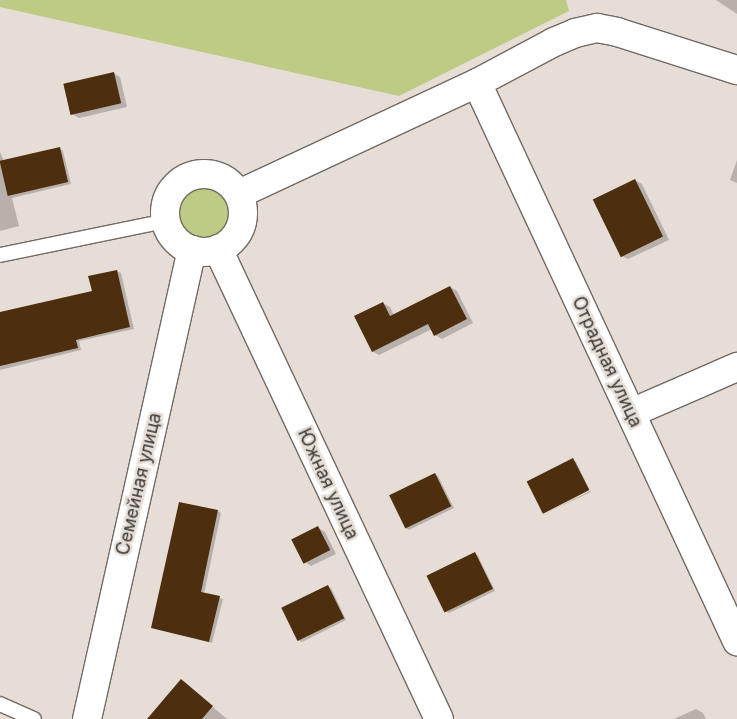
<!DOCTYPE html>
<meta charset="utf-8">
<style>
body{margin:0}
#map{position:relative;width:737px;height:719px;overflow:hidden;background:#e6ddd6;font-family:Inter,sans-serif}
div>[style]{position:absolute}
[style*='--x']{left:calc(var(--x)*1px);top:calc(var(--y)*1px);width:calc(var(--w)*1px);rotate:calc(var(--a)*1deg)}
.green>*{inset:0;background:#becb85}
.round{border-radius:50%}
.shadow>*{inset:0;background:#0003}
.building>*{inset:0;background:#4d2e0e;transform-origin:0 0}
.roads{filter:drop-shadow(1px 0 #726a64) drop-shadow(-1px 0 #726a64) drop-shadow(0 1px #726a64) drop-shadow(0 -1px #726a64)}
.lane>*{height:14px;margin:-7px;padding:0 7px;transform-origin:7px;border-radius:7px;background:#fff}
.street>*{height:28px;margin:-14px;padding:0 14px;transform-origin:14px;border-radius:14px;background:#fff}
.street>.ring{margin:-14px;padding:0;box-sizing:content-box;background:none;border:28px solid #fff;border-radius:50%}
span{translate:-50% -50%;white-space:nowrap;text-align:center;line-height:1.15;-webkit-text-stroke:5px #e6ddd6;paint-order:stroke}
.street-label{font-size:18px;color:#3c3936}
</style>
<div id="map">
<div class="green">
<i style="clip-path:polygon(0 0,566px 0,569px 11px,399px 96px,0 7px)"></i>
<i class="round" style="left:179px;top:188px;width:50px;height:50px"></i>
</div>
<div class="shadow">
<i style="clip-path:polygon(716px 0,737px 0,737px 14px)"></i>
<i style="clip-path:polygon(113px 73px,120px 77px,127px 107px,79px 118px,72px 114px)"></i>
<i style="clip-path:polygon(60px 149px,63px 151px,71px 184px,12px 198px,19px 226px,0 231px,0 152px,4px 161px)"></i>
<i style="clip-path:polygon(737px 160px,737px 183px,730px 180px)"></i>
<i style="clip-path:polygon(635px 180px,642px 184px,669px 240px,628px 259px,622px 256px)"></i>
<i style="clip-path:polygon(117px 271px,121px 273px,134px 329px,79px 341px,81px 350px,0 370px,0 313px,93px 292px)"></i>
<i style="clip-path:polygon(450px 287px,457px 291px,473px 323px,442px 339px,435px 335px,432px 329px,379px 355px,372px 351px,383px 303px,390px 307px,394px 315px)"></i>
<i style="clip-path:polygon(573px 460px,576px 462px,589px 489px,542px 513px,528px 482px)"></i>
<i style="clip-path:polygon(435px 474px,438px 476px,454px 508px,409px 530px,406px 528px)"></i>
<i style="clip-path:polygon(590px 491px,591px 492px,544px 514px)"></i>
<i style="clip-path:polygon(218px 511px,221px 513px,204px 594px,223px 599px,212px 643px,156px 629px,152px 627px)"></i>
<i style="clip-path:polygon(318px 528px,325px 532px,336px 554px,311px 566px,305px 562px)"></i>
<i style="clip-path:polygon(475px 554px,478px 556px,495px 591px,449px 613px,446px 611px)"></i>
<i style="clip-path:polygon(328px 587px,331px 588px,346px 620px,302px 642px,298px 640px)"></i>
<i style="clip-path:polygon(184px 682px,227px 719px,151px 719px)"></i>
<i style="clip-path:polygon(696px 709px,703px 713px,706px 719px,674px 719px)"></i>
</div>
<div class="building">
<i style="left:114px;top:72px;width:32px;height:52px;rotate:77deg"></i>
<i style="left:60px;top:147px;width:36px;height:62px;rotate:77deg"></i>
<i style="left:635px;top:179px;width:64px;height:47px;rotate:64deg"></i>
<i style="clip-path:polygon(117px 270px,130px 327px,76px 340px,78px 348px,0 366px,0 312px,92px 291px,88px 276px)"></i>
<i style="clip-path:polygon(450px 286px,467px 319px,434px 336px,428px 324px,372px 352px,354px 316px,383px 302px,390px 316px)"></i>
<i style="left:573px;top:458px;width:36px;height:52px;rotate:63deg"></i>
<i style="left:435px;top:473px;width:37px;height:51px;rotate:64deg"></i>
<i style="clip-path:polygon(179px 502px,218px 510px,201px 592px,220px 596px,209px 642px,151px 628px)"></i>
<i style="left:318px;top:526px;width:27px;height:30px;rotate:63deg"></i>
<i style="left:475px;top:552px;width:41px;height:54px;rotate:64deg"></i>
<i style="left:328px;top:585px;width:37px;height:52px;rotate:64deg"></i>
<i style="clip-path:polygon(181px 679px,213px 706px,202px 719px,147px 719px)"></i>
</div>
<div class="roads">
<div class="lane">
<i style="--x:0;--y:255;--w:169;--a:-11.6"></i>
<i style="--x:0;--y:704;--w:37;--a:24"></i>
</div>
<div class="street">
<i style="--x:477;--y:83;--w:616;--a:65.02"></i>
<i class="ring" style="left:165px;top:174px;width:50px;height:50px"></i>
<i style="--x:239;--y:194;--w:263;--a:-25"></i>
<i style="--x:477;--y:83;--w:87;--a:-28"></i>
<i style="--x:554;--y:42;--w:23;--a:-23"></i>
<i style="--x:575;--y:33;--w:23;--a:-13"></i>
<i style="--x:597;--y:28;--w:20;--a:11"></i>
<i style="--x:617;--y:32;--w:126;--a:17.6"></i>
<i style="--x:218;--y:249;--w:519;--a:64.82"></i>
<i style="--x:631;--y:413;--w:116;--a:-23.5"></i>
<i style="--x:87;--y:719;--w:481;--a:-77.4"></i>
</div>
</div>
<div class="street-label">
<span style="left:607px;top:362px;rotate:65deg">Отрадная улица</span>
<span style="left:139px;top:484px;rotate:-77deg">Семейная улица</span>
<span style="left:328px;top:484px;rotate:65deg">Южная улица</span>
</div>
</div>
